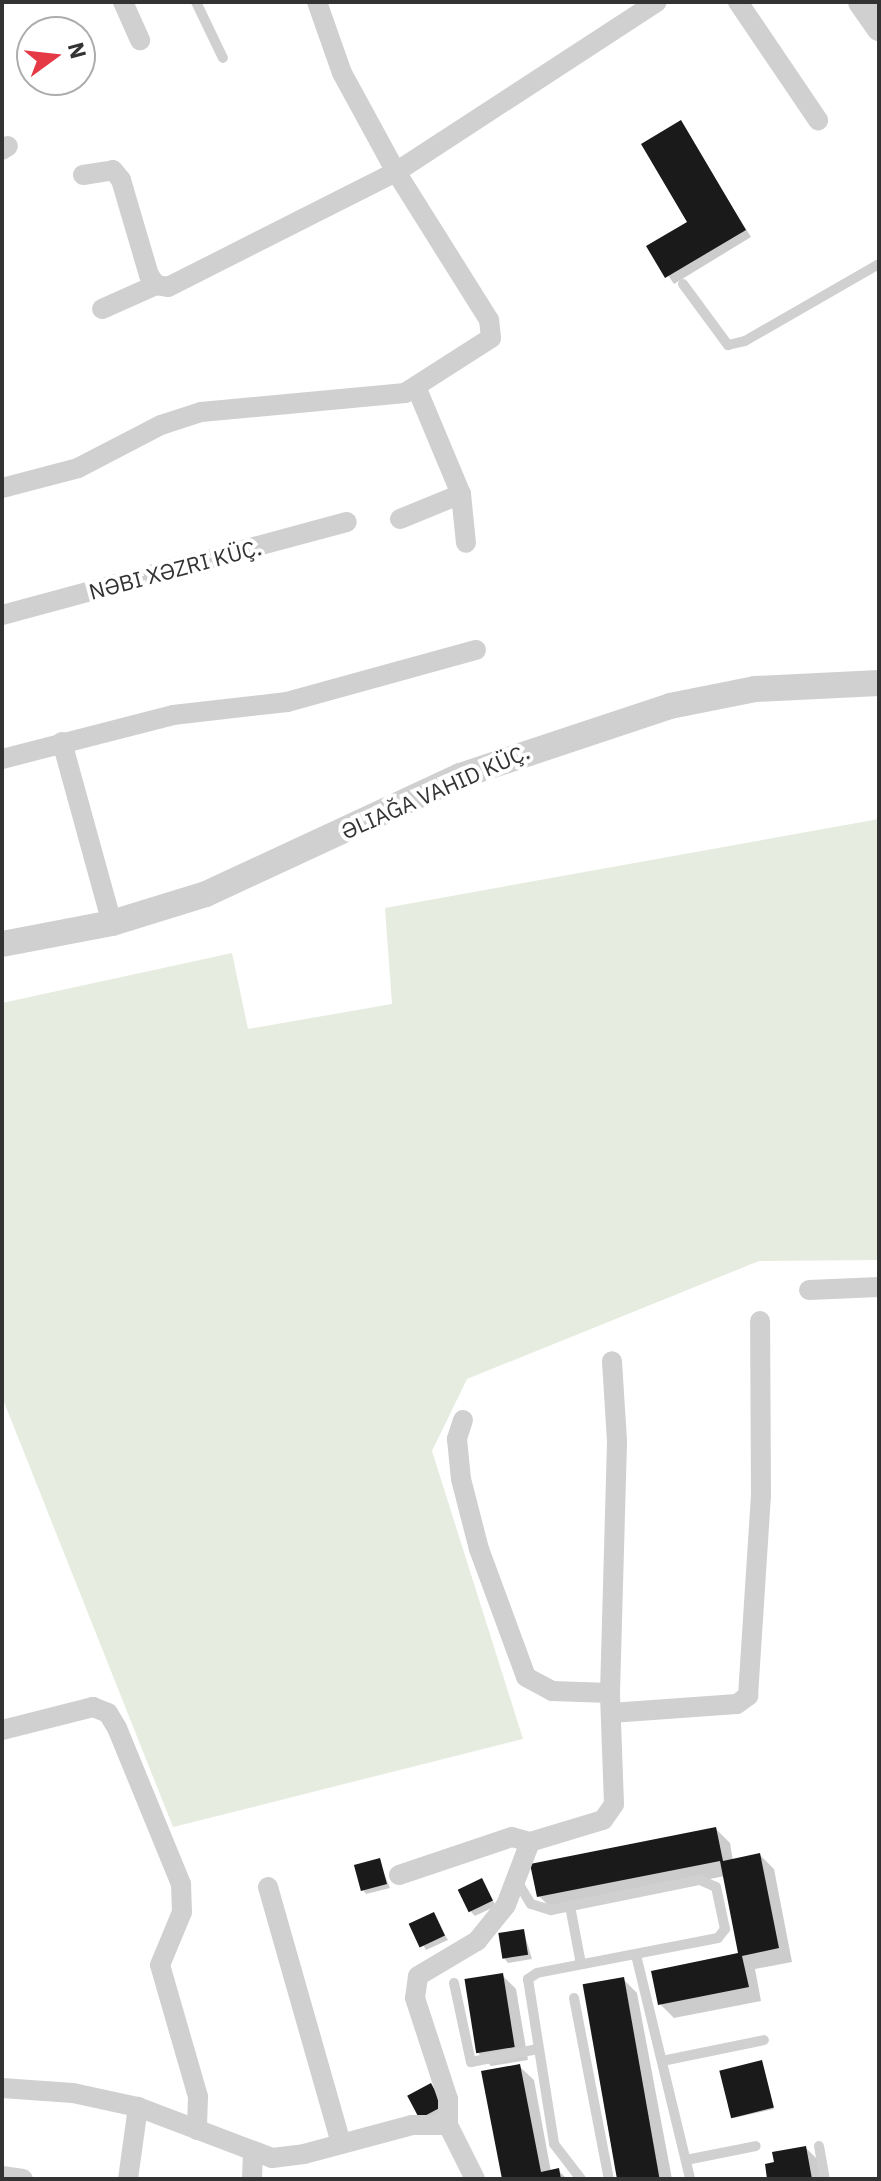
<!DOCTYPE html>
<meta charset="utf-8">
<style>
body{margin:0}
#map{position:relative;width:881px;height:2181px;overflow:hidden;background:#fff;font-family:"IBM Plex Sans",sans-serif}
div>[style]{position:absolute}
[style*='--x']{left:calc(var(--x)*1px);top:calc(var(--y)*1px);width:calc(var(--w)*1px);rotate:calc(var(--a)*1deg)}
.green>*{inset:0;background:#e6ecdf}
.shadow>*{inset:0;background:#0003}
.building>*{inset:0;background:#1a1a1a;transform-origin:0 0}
.service>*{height:10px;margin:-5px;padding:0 5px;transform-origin:5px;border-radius:5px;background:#d0d0d0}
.minor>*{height:20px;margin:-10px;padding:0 10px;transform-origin:10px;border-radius:10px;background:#d0d0d0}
.tertiary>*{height:26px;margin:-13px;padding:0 13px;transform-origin:13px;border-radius:13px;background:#d0d0d0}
span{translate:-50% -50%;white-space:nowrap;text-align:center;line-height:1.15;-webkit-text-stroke:8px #fff;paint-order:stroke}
.street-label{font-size:22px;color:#333}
.frame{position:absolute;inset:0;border:4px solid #333;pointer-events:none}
.north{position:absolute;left:16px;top:16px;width:80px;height:80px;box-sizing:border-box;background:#fff;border:2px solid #adadad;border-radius:50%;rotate:75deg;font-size:22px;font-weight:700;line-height:32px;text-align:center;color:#333}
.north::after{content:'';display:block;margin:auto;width:28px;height:36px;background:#e63946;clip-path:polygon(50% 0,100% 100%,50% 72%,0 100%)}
</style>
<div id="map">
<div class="green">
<i style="clip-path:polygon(879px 819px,879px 1260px,759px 1261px,467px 1379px,432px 1451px,523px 1739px,173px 1827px,2px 1397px,2px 1003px,232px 953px,248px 1029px,392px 1004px,385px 908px)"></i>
</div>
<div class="shadow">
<i style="clip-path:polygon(680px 123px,751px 237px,674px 284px,649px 247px,690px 223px)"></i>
<i style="clip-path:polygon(716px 1829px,730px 1843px,733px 1861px,760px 1855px,774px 1869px,792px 1962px,755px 1969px,761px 2001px,674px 2018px,660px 2004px,741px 1955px,725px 1876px,553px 1910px,539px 1896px)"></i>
<i style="clip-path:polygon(379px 1861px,390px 1888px,366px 1894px,362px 1889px)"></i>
<i style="clip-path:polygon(482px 1881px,496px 1906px,475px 1916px,471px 1912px)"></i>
<i style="clip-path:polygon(433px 1915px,448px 1940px,426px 1950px,412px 1925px)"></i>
<i style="clip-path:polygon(524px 1932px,532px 1959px,508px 1963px,504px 1958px)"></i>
<i style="clip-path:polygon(502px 1975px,516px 1989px,528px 2060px,491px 2066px,477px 2052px)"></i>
<i style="clip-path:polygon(623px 1979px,637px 1993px,672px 2179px,622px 2179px)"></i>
<i style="clip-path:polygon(762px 2062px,774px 2109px,734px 2118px,733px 2117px)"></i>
<i style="clip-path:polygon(519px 2066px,534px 2080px,551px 2172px,558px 2170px,567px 2179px,504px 2179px)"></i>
<i style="clip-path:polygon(431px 2085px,445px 2111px,424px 2121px,420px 2117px)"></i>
<i style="clip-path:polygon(806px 2148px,820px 2162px,823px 2179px,770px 2179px)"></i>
</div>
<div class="building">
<i style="clip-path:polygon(681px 120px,746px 230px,665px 278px,646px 246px,687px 222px,641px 144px)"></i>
<i style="clip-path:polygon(716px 1827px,723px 1861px,760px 1853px,779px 1948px,742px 1956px,749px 1987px,658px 2005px,651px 1971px,738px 1953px,720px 1861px,537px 1897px,530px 1864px)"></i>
<i style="left:380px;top:1858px;width:27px;height:27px;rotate:75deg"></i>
<i style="left:482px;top:1878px;width:25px;height:27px;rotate:64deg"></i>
<i style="left:434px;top:1912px;width:26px;height:28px;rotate:65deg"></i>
<i style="left:524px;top:1929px;width:26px;height:26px;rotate:81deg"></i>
<i style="left:503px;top:1973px;width:75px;height:39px;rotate:81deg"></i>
<i style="left:624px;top:1977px;width:205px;height:42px;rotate:80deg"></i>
<i style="left:762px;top:2060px;width:49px;height:44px;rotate:76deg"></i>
<i style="clip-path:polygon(520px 2064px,541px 2172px,559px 2168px,561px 2179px,502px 2179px,481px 2071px)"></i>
<i style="left:431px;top:2083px;width:26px;height:27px;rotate:62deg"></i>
<i style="clip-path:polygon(806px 2146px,812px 2179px,767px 2179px,765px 2164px,774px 2162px,772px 2152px)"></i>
</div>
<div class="service">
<i style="--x:196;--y:2;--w:62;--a:64.3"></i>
<i style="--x:683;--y:284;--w:76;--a:53.6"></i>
<i style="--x:728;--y:345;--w:17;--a:-13"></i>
<i style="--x:745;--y:341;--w:155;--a:-29.9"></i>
<i style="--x:520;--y:1886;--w:21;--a:59"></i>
<i style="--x:531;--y:1904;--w:21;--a:17"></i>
<i style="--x:551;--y:1910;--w:152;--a:-11.4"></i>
<i style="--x:700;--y:1880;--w:17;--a:24"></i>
<i style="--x:716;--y:1887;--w:43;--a:77.9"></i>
<i style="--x:725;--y:1929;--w:11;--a:128"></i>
<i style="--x:718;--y:1938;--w:184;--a:169.1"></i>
<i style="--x:537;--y:1973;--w:11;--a:146"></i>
<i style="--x:528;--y:1979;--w:167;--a:81"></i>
<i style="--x:554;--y:2144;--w:44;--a:52.4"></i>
<i style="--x:570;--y:1906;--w:59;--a:79.3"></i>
<i style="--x:636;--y:1955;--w:230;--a:76.4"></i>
<i style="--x:454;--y:1983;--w:81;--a:77.9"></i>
<i style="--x:471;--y:2062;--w:68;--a:-11"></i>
<i style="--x:574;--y:1998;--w:184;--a:79.1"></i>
<i style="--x:662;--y:2061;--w:104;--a:-11.6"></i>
<i style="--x:819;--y:2146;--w:34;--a:80"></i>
<i style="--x:686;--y:2160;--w:71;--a:-11.3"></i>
</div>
<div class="minor">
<i style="--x:123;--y:2;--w:42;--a:65.9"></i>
<i style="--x:738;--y:2;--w:143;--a:55.9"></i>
<i style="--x:2;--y:150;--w:7;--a:-34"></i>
<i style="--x:83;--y:175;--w:30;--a:-9"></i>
<i style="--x:113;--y:170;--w:13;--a:51"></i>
<i style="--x:121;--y:180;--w:99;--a:73.6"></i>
<i style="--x:149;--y:275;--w:12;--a:55"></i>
<i style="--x:156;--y:285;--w:12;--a:9"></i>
<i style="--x:168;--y:287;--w:255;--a:-26.8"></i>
<i style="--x:396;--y:172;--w:113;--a:-118.6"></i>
<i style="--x:342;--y:73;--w:75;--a:-109.4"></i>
<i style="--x:102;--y:309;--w:59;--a:-24"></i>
<i style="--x:417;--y:389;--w:114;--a:67.3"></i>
<i style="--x:461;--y:494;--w:49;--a:84.2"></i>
<i style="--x:2;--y:488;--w:79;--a:-14.7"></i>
<i style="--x:78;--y:468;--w:93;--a:-27.4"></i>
<i style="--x:161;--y:425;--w:42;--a:-18"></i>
<i style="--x:201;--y:412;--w:205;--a:-5.3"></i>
<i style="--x:405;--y:393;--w:102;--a:-32.6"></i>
<i style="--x:491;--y:338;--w:18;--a:-96"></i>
<i style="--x:489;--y:320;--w:175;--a:-122.1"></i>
<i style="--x:396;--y:172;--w:311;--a:-33.1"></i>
<i style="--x:400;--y:519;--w:66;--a:-22.3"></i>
<i style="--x:2;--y:615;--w:357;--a:-15.1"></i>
<i style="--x:62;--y:742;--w:188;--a:74.6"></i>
<i style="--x:2;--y:759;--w:177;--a:-14.4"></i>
<i style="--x:173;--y:715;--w:115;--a:-6.5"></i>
<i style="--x:287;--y:702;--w:196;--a:-15.4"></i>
<i style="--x:809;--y:1290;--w:70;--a:-2.5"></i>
<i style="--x:463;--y:1420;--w:20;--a:108"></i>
<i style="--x:457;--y:1439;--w:40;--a:84.3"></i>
<i style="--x:461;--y:1479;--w:72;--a:75.6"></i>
<i style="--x:479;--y:1549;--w:136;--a:69.8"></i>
<i style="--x:526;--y:1677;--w:30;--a:28"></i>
<i style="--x:552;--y:1691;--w:58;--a:2"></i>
<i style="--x:611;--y:1713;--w:126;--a:-4.1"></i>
<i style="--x:737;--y:1704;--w:14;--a:-36"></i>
<i style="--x:748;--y:1696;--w:200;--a:-86.3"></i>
<i style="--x:761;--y:1496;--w:175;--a:-90.3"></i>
<i style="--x:2;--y:1730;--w:94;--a:-14.2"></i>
<i style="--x:93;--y:1707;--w:16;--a:22"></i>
<i style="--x:108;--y:1713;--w:17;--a:59"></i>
<i style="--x:117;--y:1728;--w:169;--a:67.7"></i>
<i style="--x:181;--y:1884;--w:28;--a:88"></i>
<i style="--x:182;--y:1912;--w:57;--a:112.5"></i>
<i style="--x:160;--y:1965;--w:137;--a:73.9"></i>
<i style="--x:198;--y:2097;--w:33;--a:92"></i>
<i style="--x:399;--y:1875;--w:119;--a:-18.6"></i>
<i style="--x:512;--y:1837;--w:19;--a:16"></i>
<i style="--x:268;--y:1887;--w:267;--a:74.1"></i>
<i style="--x:2;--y:2088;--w:71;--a:4"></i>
<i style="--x:73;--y:2093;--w:66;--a:12.2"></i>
<i style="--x:138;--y:2107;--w:143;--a:20.8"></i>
<i style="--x:272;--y:2158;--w:32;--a:-7"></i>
<i style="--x:304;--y:2154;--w:112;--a:-15"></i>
<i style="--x:412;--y:2125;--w:36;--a:0"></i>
<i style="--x:448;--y:2125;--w:26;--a:-90"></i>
<i style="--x:448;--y:2099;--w:106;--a:-108.1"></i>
<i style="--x:415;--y:1998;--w:22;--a:-82"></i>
<i style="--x:418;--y:1976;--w:69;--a:-30.7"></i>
<i style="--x:477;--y:1941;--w:46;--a:-51.1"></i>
<i style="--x:506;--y:1905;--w:67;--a:-69.1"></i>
<i style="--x:530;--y:1842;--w:76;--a:-16.8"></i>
<i style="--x:603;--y:1820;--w:19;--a:-55"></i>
<i style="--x:614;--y:1804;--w:111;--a:-92.1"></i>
<i style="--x:610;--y:1693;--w:252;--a:-88.4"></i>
<i style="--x:617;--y:1441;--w:80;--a:-93.6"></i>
<i style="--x:448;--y:2125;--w:60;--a:63.4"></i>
<i style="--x:2;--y:2176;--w:21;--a:8"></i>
<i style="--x:128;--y:2179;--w:73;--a:-82.1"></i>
<i style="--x:252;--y:2179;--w:25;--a:-88"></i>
</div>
<div class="tertiary">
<i style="--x:861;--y:2;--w:32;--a:55"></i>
<i style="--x:2;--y:944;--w:112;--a:-10.8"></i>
<i style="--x:112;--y:923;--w:98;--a:-17.1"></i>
<i style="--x:206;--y:894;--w:280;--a:-24.9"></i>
<i style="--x:460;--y:776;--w:221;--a:-18.4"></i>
<i style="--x:670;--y:706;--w:87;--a:-11.3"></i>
<i style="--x:755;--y:689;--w:124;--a:-2.8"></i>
</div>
<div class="street-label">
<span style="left:175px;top:569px;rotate:-15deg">NƏBI XƏZRI KÜÇ.</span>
<span style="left:435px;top:791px;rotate:-24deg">ƏLIAĞA VAHID KÜÇ.</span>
</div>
<div class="frame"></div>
<div class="north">N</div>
</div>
